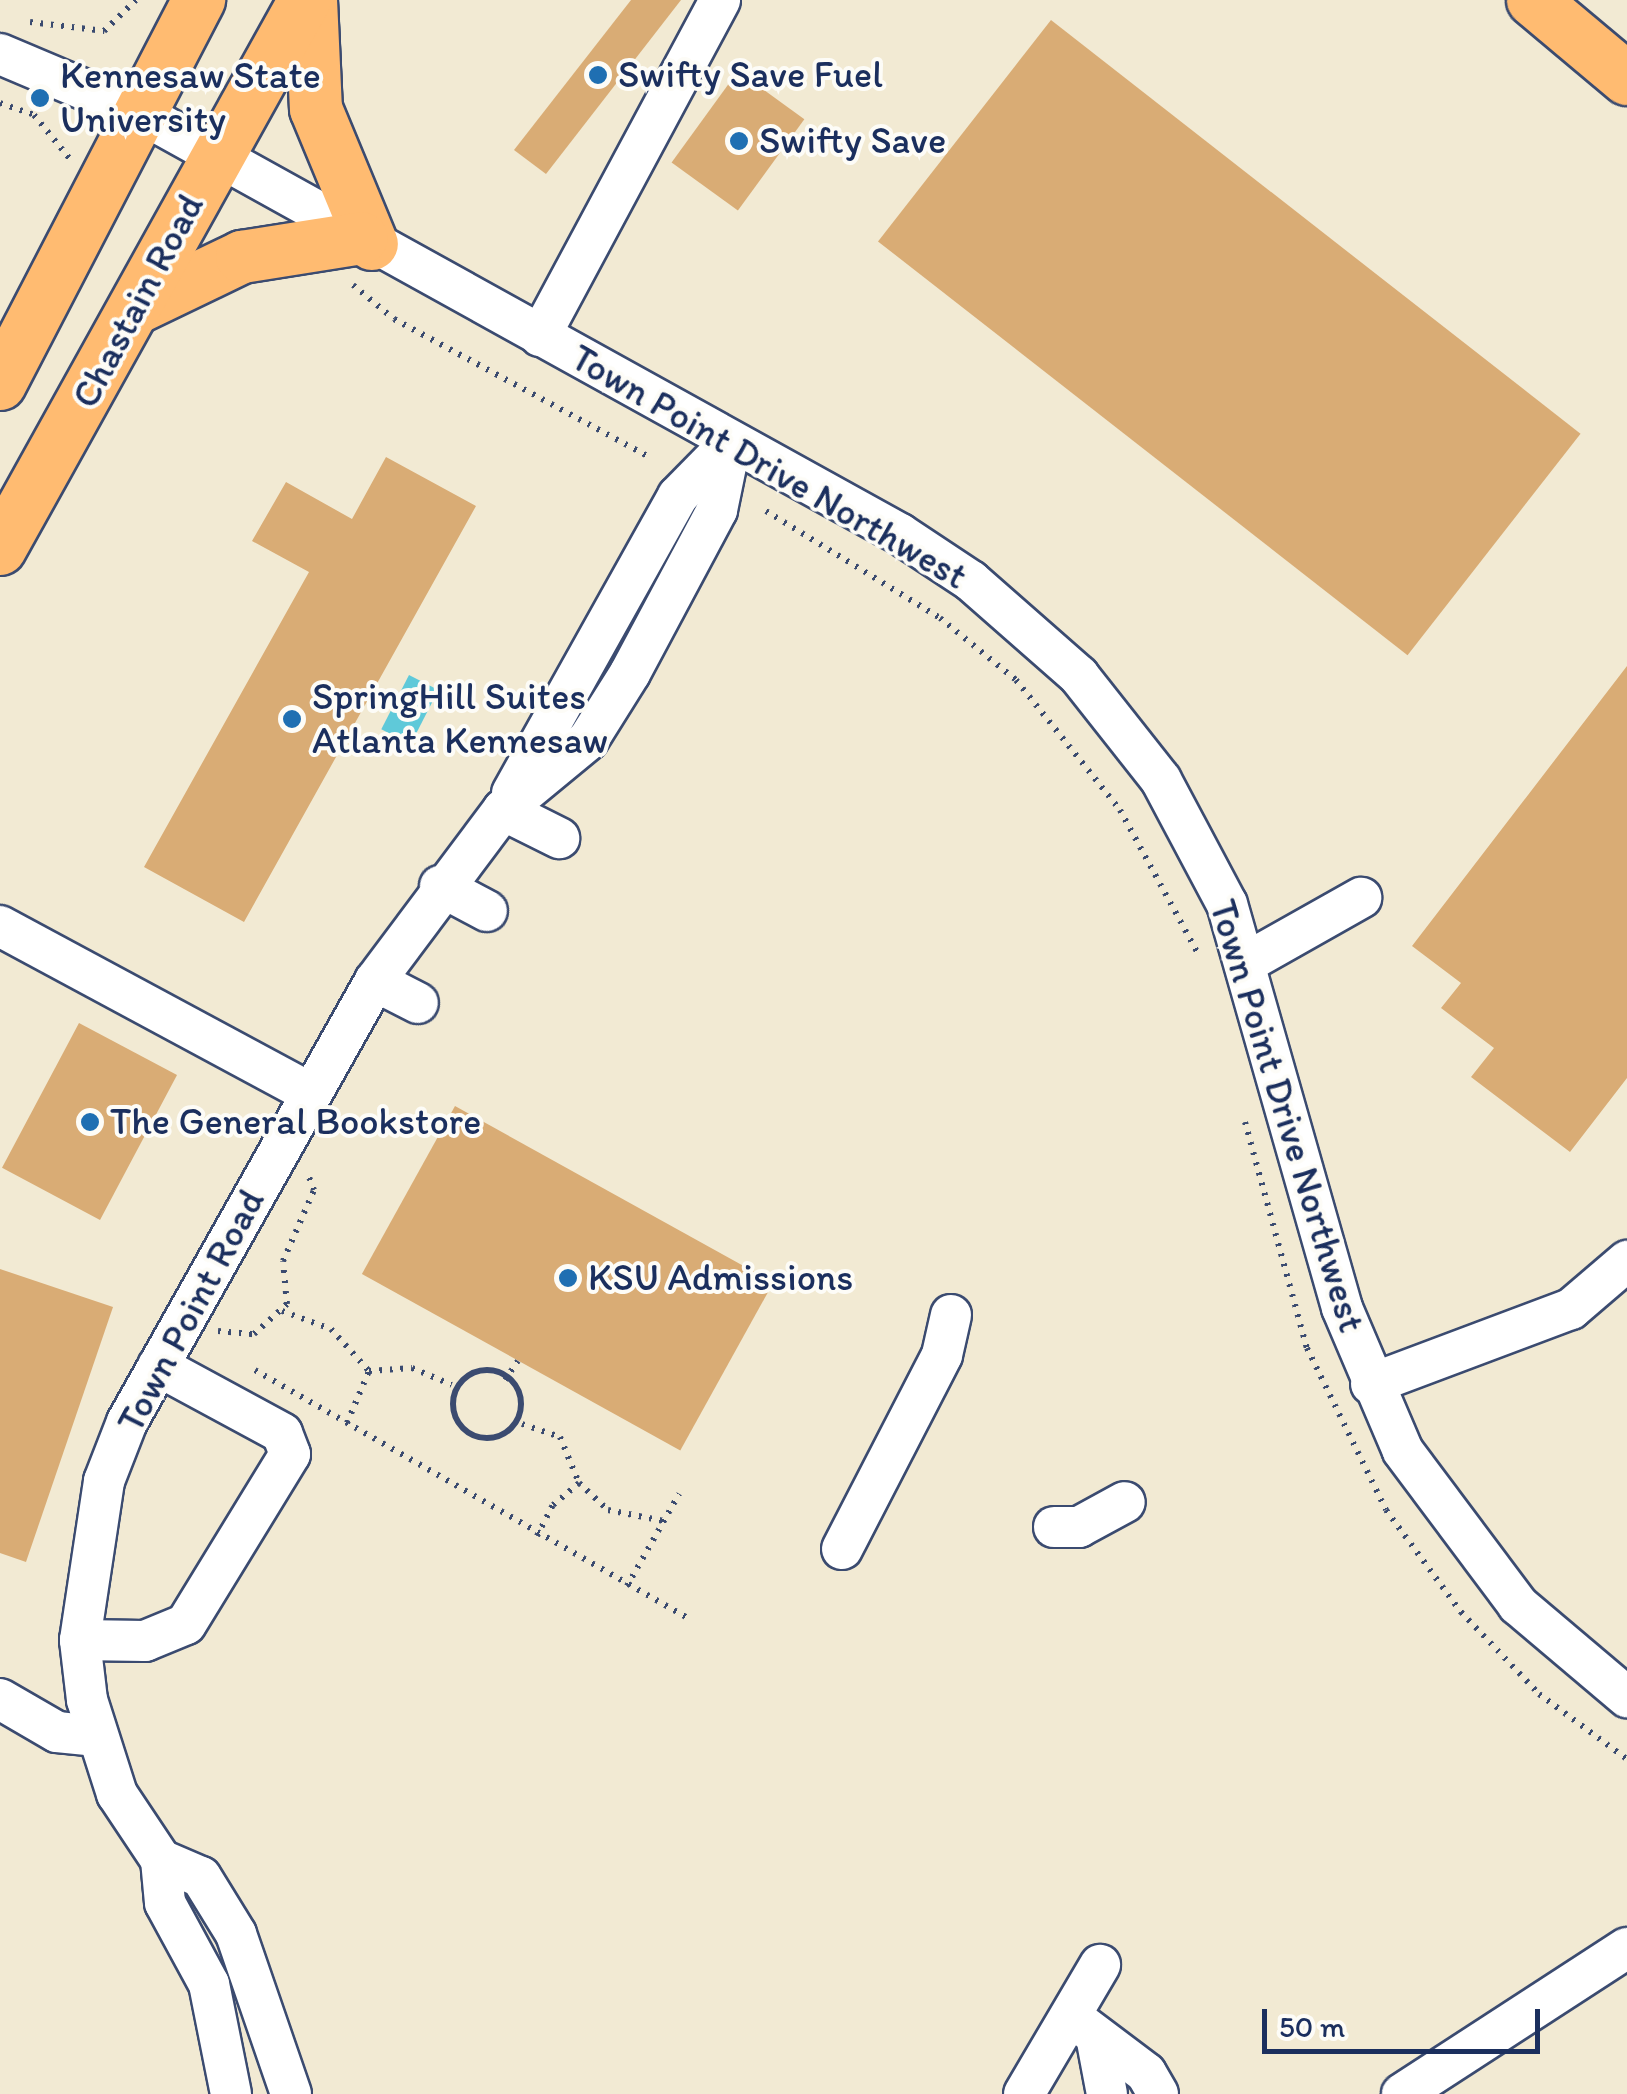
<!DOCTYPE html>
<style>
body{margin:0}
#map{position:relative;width:1627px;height:2094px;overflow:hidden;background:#f2ead3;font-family:Itim,sans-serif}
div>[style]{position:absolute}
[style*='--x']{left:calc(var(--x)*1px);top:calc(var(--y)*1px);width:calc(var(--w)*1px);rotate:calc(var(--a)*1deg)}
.water>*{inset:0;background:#5fc9d9;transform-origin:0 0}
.building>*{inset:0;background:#d9ac75;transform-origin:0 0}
.path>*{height:6px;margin-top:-3px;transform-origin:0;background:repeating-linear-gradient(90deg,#3b4b70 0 2.5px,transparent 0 10.5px)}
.path>.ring{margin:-3px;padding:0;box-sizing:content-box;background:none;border:6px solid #3b4b70;border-radius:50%}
.roads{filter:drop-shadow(2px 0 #3b4b70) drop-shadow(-2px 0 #3b4b70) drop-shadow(0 2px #3b4b70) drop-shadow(0 -2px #3b4b70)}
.minor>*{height:40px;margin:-20px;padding:0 20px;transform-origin:20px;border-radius:20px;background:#fff}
.major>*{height:52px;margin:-26px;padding:0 26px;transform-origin:26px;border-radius:26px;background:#ffbb71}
.dots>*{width:28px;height:28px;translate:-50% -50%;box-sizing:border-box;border:5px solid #fdfcf7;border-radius:50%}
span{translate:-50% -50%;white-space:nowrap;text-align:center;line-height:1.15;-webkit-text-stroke:8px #fdfcf7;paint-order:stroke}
.poi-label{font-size:38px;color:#1b2f5e}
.left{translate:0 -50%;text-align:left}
.street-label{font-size:38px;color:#1b2f5e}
.scale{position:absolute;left:1262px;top:2009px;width:278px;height:45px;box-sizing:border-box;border:5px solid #1b2f5e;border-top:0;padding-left:12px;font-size:30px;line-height:35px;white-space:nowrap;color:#1b2f5e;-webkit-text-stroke:8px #fdfcf7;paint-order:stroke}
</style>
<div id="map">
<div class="water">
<i style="left:409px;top:675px;width:33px;height:61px;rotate:27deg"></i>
</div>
<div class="building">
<i style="clip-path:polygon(631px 0,681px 0,546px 174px,514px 150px)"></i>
<i style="left:1051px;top:20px;width:672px;height:281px;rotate:38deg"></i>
<i style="left:738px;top:71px;width:82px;height:113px;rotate:36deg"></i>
<i style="clip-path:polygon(386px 457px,476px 506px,244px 922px,144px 867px,309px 572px,252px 541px,286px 482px,352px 519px)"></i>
<i style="clip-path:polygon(1627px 666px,1627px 1078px,1570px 1152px,1471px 1077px,1494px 1048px,1441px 1008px,1461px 983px,1412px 946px)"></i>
<i style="left:79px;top:1023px;width:111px;height:164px;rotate:28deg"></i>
<i style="left:455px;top:1106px;width:364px;height:192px;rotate:29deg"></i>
<i style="clip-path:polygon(0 1269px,113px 1307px,26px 1562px,0 1553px)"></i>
</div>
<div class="path">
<i style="--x:30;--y:22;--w:75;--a:6.9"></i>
<i style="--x:104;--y:31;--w:45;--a:-44.1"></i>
<i style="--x:0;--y:103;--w:36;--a:19"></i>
<i style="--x:34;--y:115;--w:57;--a:50.7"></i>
<i style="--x:353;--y:285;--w:53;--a:39.7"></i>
<i style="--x:394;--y:319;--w:292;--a:28.4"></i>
<i style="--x:766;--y:511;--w:204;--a:31.6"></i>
<i style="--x:940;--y:618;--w:98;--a:39.2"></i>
<i style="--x:1016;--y:680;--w:166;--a:51.3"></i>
<i style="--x:1120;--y:810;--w:162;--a:61.5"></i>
<i style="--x:1245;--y:1122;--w:234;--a:74.7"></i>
<i style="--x:1307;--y:1348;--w:180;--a:64"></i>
<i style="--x:1386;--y:1510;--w:127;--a:53.7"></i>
<i style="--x:1461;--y:1612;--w:113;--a:46.4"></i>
<i style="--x:1539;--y:1694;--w:109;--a:36.5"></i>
<i style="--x:282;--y:1311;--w:52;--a:20.2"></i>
<i style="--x:331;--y:1329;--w:57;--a:47.9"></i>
<i style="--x:369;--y:1371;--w:43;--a:-4"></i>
<i style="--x:412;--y:1368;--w:43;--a:23"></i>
<i style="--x:218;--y:1331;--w:36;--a:5"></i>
<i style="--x:254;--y:1334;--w:45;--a:-42.3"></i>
<i style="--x:287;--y:1304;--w:43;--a:-95.3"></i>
<i style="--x:283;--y:1261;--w:77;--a:-66.4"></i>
<i style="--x:314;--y:1190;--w:19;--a:-111"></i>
<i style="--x:255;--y:1370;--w:503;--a:29.83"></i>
<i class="ring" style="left:453px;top:1370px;width:62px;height:62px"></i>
<i style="--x:505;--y:1380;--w:23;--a:-56"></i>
<i style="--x:347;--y:1423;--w:56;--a:-67.1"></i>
<i style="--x:522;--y:1424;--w:40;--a:18.9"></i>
<i style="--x:560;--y:1437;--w:50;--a:67.6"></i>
<i style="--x:579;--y:1483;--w:40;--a:43"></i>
<i style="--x:608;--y:1510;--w:57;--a:11.1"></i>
<i style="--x:537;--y:1536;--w:35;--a:-63"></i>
<i style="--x:553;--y:1505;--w:34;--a:-40"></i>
<i style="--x:627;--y:1586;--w:106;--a:-60.5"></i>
</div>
<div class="roads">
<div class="minor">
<i style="--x:0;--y:54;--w:152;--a:22.9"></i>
<i style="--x:140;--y:113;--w:869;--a:28.98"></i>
<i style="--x:900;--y:534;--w:85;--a:33.5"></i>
<i style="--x:971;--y:581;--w:144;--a:41.3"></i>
<i style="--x:1079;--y:676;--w:132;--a:51.7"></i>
<i style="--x:1161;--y:780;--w:140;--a:62"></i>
<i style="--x:1227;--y:904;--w:420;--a:74.1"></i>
<i style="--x:1342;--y:1308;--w:155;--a:66.9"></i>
<i style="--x:1403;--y:1451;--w:192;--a:53.2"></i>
<i style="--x:1518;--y:1605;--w:143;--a:40.2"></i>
<i style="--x:540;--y:336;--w:381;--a:-61.8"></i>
<i style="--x:512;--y:793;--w:340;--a:-60.8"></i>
<i style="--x:678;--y:496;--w:76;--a:-45.5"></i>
<i style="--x:503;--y:810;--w:63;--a:26.6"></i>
<i style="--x:440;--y:886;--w:53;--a:28"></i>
<i style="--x:0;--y:926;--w:352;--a:28.3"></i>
<i style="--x:1249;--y:961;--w:129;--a:-29.4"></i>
<i style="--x:375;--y:981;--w:48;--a:27.1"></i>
<i style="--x:1371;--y:1384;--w:214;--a:-20.6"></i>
<i style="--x:1571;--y:1309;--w:74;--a:-40.6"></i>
<i style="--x:1054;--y:1527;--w:25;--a:0"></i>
<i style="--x:1079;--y:1527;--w:52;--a:-28.5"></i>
<i style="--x:842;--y:1549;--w:218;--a:-62.7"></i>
<i style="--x:942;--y:1355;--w:41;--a:-77.3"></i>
<i style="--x:80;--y:1640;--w:65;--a:0.9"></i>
<i style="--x:145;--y:1641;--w:44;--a:-22.5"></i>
<i style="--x:186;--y:1624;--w:199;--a:-58.5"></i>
<i style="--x:290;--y:1454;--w:22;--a:-111"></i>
<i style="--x:282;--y:1433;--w:141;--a:-151.6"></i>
<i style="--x:0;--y:1699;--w:66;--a:30.1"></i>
<i style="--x:57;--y:1732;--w:38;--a:6"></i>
<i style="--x:161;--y:1860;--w:43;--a:23"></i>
<i style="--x:201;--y:1877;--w:67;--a:58.4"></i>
<i style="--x:236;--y:1934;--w:169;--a:71"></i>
<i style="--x:1073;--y:2018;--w:91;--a:37"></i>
<i style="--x:1146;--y:2073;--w:24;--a:60"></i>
<i style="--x:1096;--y:2036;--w:59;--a:79.3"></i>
<i style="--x:231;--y:2094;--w:112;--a:-101.3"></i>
<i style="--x:209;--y:1984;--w:92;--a:-118.5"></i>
<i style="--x:165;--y:1903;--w:43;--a:-95.3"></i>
<i style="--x:161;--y:1860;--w:79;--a:-123.7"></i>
<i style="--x:117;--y:1794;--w:99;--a:-107.7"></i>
<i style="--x:87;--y:1700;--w:60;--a:-96.7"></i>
<i style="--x:80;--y:1640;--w:161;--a:-81.4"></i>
<i style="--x:104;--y:1481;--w:63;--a:-68.7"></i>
<i style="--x:127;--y:1422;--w:506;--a:-60.65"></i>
<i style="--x:375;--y:981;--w:214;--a:-53.2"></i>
<i style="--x:503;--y:810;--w:110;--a:-39.5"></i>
<i style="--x:588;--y:740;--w:79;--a:-57.9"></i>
<i style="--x:630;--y:673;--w:185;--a:-61.9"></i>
<i style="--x:717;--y:510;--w:69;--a:-78.4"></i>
<i style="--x:1024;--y:2094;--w:150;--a:-59.5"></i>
<i style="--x:1402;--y:2094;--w:268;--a:-33"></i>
</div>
<div class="major">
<i style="--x:311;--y:0;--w:109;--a:87.4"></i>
<i style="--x:316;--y:109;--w:146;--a:67.5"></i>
<i style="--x:1533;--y:0;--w:123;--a:40"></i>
<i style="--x:136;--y:308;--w:118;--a:-25.7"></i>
<i style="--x:242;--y:257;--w:121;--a:-9"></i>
<i style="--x:0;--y:384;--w:433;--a:-62.6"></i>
<i style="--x:0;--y:549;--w:628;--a:-60.95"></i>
</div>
</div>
<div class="dots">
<i style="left:598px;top:75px;background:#1f6fb2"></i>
<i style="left:40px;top:98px;background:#1f6fb2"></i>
<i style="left:739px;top:141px;background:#1f6fb2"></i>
<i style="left:292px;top:719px;background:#1f6fb2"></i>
<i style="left:90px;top:1122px;background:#1f6fb2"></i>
<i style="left:568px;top:1278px;background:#1f6fb2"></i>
</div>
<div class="poi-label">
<span class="left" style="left:618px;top:75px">Swifty Save Fuel</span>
<span class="left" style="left:60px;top:98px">Kennesaw State<br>University</span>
<span class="left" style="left:759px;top:141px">Swifty Save</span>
<span class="left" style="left:312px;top:719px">SpringHill Suites<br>Atlanta Kennesaw</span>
<span class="left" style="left:110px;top:1122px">The General Bookstore</span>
<span class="left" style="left:588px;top:1278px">KSU Admissions</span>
</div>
<div class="street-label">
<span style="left:138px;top:301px;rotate:-62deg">Chastain Road</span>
<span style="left:769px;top:467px;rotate:30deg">Town Point Drive Northwest</span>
<span style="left:1287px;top:1116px;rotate:73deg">Town Point Drive Northwest</span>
<span style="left:191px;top:1311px;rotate:-62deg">Town Point Road</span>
</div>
<div class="scale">50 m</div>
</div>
